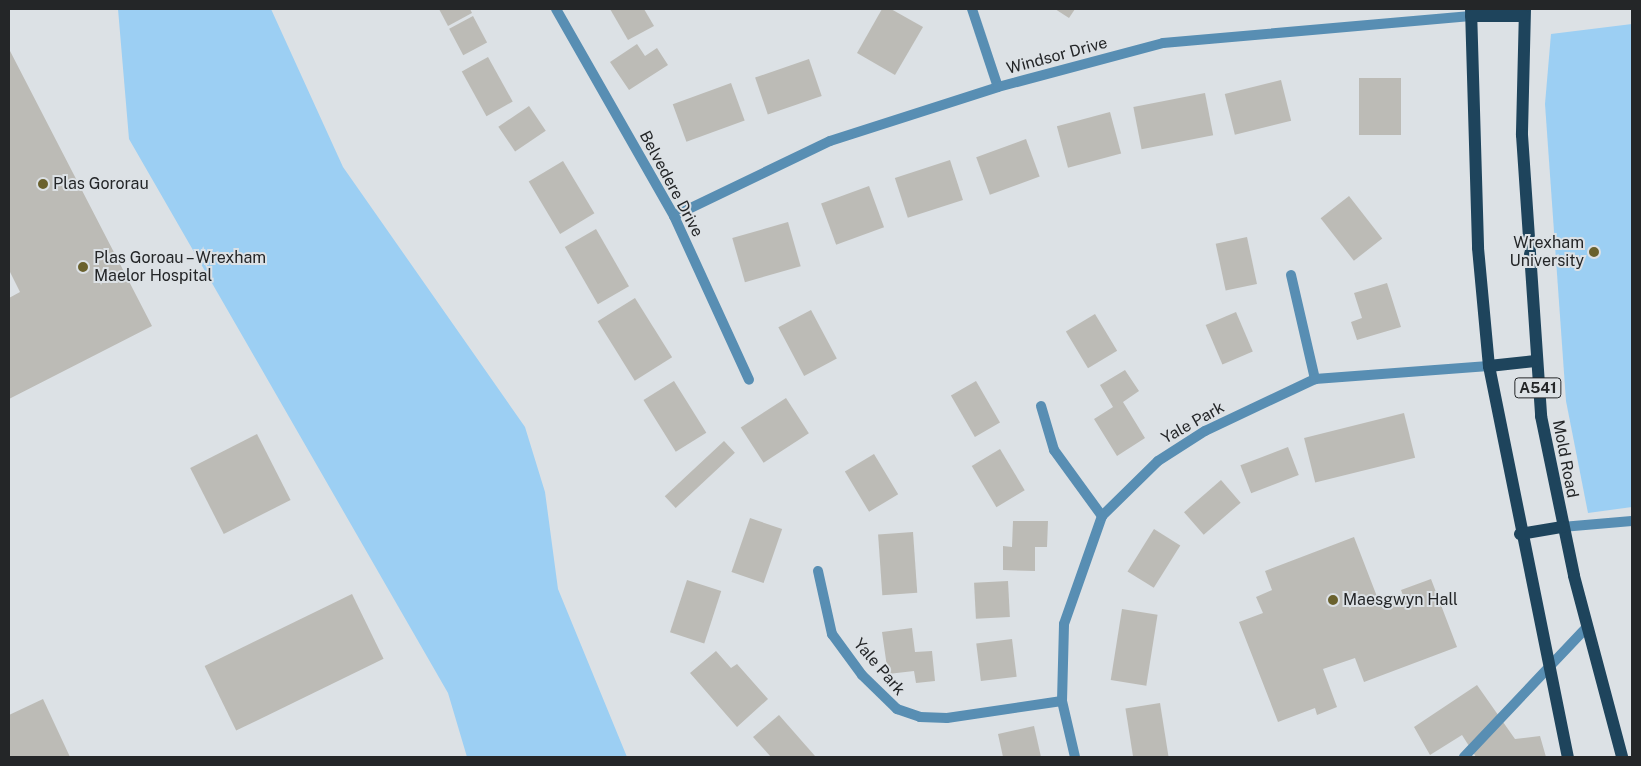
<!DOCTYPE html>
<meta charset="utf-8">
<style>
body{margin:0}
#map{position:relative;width:1641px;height:766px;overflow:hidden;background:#dce1e5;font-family:"Public Sans",sans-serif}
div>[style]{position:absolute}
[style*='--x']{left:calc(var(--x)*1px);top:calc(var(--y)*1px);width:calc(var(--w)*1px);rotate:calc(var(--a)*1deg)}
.green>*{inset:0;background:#9ccff3}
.building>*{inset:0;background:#bcbbb6;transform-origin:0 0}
.lane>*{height:10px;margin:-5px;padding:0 5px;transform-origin:5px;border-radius:5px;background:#588eb3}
.street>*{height:10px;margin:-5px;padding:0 5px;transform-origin:5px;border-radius:5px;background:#588eb3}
.primary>*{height:12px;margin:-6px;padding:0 6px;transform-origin:6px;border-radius:6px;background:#1e445c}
.dots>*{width:14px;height:14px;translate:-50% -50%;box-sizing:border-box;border:2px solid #dce1e5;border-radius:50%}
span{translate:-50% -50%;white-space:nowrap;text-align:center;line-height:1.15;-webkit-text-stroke:4px #dce1e5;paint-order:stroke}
.shield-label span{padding:1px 4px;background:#dce1e5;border:1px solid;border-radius:4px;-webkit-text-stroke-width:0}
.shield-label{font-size:15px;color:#242628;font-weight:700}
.street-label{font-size:16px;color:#242628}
.poi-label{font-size:16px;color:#242628}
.left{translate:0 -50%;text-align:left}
.right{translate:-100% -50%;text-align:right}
.frame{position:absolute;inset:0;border:10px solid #242628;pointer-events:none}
</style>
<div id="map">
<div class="green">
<i style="clip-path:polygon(118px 9px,271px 9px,343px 167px,525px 427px,545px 492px,558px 589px,627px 757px,467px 757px,448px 693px,129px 139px)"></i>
<i style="clip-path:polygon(1632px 24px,1632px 507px,1588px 513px,1566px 401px,1545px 104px,1551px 34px)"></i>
</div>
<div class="building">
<i style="clip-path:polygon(439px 9px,470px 9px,472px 13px,448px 26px)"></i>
<i style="clip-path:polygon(610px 9px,644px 9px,654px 26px,628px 40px)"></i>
<i style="clip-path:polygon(882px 9px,891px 9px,923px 27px,895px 75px,857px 53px)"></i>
<i style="clip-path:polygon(1055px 9px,1075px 9px,1069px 18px)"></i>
<i style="left:473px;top:16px;width:30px;height:27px;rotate:62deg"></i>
<i style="clip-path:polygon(637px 44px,645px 56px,657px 48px,668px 65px,629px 90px,610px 62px)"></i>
<i style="clip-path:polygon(9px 49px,152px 326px,9px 399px,9px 298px,20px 292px,9px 270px)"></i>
<i style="left:488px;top:57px;width:51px;height:30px;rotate:61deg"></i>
<i style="left:809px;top:59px;width:39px;height:57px;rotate:71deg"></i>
<i style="left:1359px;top:78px;width:42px;height:57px"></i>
<i style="left:1281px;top:80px;width:42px;height:58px;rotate:76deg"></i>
<i style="left:731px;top:83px;width:40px;height:62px;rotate:70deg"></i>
<i style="left:1205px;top:93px;width:43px;height:73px;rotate:79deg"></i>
<i style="left:529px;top:106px;width:30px;height:37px;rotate:56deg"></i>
<i style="left:1110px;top:112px;width:43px;height:55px;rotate:75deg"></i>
<i style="left:1026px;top:139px;width:40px;height:53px;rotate:70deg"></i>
<i style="left:950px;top:160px;width:42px;height:58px;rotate:72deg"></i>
<i style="left:563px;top:161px;width:61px;height:40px;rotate:59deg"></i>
<i style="left:869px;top:186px;width:44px;height:51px;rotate:70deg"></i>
<i style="left:1349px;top:196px;width:54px;height:36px;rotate:52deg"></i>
<i style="left:788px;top:222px;width:46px;height:58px;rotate:74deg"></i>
<i style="left:596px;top:229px;width:66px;height:36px;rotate:60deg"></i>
<i style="left:1247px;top:237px;width:48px;height:32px;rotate:78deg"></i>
<i style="clip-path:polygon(1387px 283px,1401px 327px,1357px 340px,1351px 322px,1362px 318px,1354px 293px)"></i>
<i style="left:635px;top:298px;width:70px;height:44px;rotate:58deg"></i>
<i style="left:811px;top:310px;width:55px;height:37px;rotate:62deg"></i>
<i style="left:1236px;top:312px;width:43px;height:33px;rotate:67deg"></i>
<i style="left:1095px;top:314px;width:43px;height:34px;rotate:59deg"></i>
<i style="clip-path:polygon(1125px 370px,1139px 391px,1123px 402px,1145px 438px,1117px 456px,1094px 419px,1113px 407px,1100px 385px)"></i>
<i style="left:674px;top:381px;width:61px;height:36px;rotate:58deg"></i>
<i style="left:976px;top:381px;width:48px;height:29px;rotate:60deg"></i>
<i style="left:786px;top:398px;width:42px;height:54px;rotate:57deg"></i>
<i style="left:1404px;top:413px;width:46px;height:103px;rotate:76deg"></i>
<i style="left:257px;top:434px;width:74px;height:75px;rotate:63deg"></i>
<i style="left:724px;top:441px;width:16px;height:81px;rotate:47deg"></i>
<i style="left:1288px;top:447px;width:30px;height:51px;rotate:69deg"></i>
<i style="left:1000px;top:449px;width:48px;height:33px;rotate:59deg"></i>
<i style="left:874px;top:454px;width:47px;height:34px;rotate:59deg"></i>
<i style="left:1221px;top:480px;width:30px;height:49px;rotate:49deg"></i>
<i style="left:750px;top:518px;width:34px;height:57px;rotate:19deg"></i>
<i style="clip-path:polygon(1013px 521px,1048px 521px,1047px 547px,1035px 547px,1035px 571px,1003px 570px,1003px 546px,1012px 547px)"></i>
<i style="left:1154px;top:529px;width:31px;height:50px;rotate:32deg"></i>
<i style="left:913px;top:532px;width:61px;height:35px;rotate:86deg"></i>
<i style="clip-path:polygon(1354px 537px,1381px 607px,1404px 598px,1401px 590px,1431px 579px,1457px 647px,1364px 682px,1355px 658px,1323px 669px,1337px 707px,1317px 715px,1315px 708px,1278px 722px,1239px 622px,1263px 613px,1256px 597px,1272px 590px,1265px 571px)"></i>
<i style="left:687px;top:580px;width:36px;height:55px;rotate:18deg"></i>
<i style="left:1008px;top:581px;width:36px;height:34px;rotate:87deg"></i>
<i style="left:352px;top:594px;width:72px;height:164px;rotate:64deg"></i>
<i style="left:1122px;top:609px;width:36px;height:72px;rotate:9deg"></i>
<i style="clip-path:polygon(912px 628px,915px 652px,932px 651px,935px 681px,916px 683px,914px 671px,888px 674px,882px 632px)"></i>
<i style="left:1012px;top:639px;width:38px;height:36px;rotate:83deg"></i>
<i style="clip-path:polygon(716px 651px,731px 668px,737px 664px,768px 699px,737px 727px,690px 673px)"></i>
<i style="clip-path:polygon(1477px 685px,1515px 739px,1540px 736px,1546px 757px,1476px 757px,1462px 735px,1430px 755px,1414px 727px)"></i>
<i style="clip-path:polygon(43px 699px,70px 757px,9px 757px,9px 715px)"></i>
<i style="left:1160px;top:703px;width:55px;height:35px;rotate:81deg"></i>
<i style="clip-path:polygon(779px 715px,815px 756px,813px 757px,771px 757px,753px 737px)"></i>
<i style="clip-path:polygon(1034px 726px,1041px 757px,1003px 757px,998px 734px)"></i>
</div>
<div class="lane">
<i style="--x:1562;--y:527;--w:70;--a:-4.9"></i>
<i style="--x:1464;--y:757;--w:179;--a:-46.6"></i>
</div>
<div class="street">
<i style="--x:556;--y:9;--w:238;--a:60.3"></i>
<i style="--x:674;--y:216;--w:180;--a:65.4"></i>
<i style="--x:972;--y:9;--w:82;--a:71.6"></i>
<i style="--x:674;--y:216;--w:173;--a:-25.7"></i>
<i style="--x:830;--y:141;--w:176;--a:-17.8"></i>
<i style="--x:998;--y:87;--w:171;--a:-14.9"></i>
<i style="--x:1163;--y:43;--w:309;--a:-5"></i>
<i style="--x:1291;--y:275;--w:107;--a:77"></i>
<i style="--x:1041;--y:406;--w:46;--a:73.5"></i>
<i style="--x:1054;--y:450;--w:82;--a:54"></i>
<i style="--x:818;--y:571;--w:65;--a:77.5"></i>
<i style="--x:832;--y:634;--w:51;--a:53.8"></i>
<i style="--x:862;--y:675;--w:49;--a:44.2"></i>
<i style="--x:897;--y:709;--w:24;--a:19"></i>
<i style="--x:920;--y:717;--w:27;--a:2"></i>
<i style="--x:947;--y:718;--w:116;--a:-8.4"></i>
<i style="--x:1075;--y:757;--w:57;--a:-103.1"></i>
<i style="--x:1062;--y:701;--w:77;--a:-88.5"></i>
<i style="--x:1064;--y:624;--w:114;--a:-70.6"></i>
<i style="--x:1102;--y:516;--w:78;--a:-44.5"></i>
<i style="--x:1158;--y:461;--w:56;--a:-32.6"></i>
<i style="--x:1205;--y:431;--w:122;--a:-25.3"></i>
<i style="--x:1315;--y:379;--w:174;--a:-4.3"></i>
</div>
<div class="primary">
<i style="--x:1471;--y:9;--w:239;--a:88.3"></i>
<i style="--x:1478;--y:248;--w:119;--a:84.7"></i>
<i style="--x:1489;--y:366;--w:399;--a:78.6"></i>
<i style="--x:1525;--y:9;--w:126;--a:91.4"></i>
<i style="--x:1522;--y:135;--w:282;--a:86.1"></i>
<i style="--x:1541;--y:416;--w:163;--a:78.3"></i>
<i style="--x:1574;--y:576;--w:187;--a:75.1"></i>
<i style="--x:1471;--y:16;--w:53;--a:0"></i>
<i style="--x:1489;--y:366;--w:46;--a:-6.2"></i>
<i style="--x:1520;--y:534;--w:43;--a:-9.5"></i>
</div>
<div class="dots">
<i style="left:43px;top:184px;background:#6a612d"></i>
<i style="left:1594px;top:252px;background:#6a612d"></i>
<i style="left:83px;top:267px;background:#6a612d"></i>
<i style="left:1333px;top:600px;background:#6a612d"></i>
</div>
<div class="shield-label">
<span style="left:1538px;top:388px">A541</span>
</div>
<div class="street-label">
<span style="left:1057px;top:56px;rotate:-15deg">Windsor Drive</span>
<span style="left:671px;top:184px;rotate:62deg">Belvedere Drive</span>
<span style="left:1193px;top:423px;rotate:-29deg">Yale Park</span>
<span style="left:1565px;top:459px;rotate:79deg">Mold Road</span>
<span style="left:879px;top:667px;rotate:49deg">Yale Park</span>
</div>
<div class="poi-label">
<span class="left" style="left:53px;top:184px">Plas Gororau</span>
<span class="right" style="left:1584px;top:252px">Wrexham<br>University</span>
<span class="left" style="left:94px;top:267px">Plas Goroau – Wrexham<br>Maelor Hospital</span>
<span class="left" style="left:1343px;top:600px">Maesgwyn Hall</span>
</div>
<div class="frame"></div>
</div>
